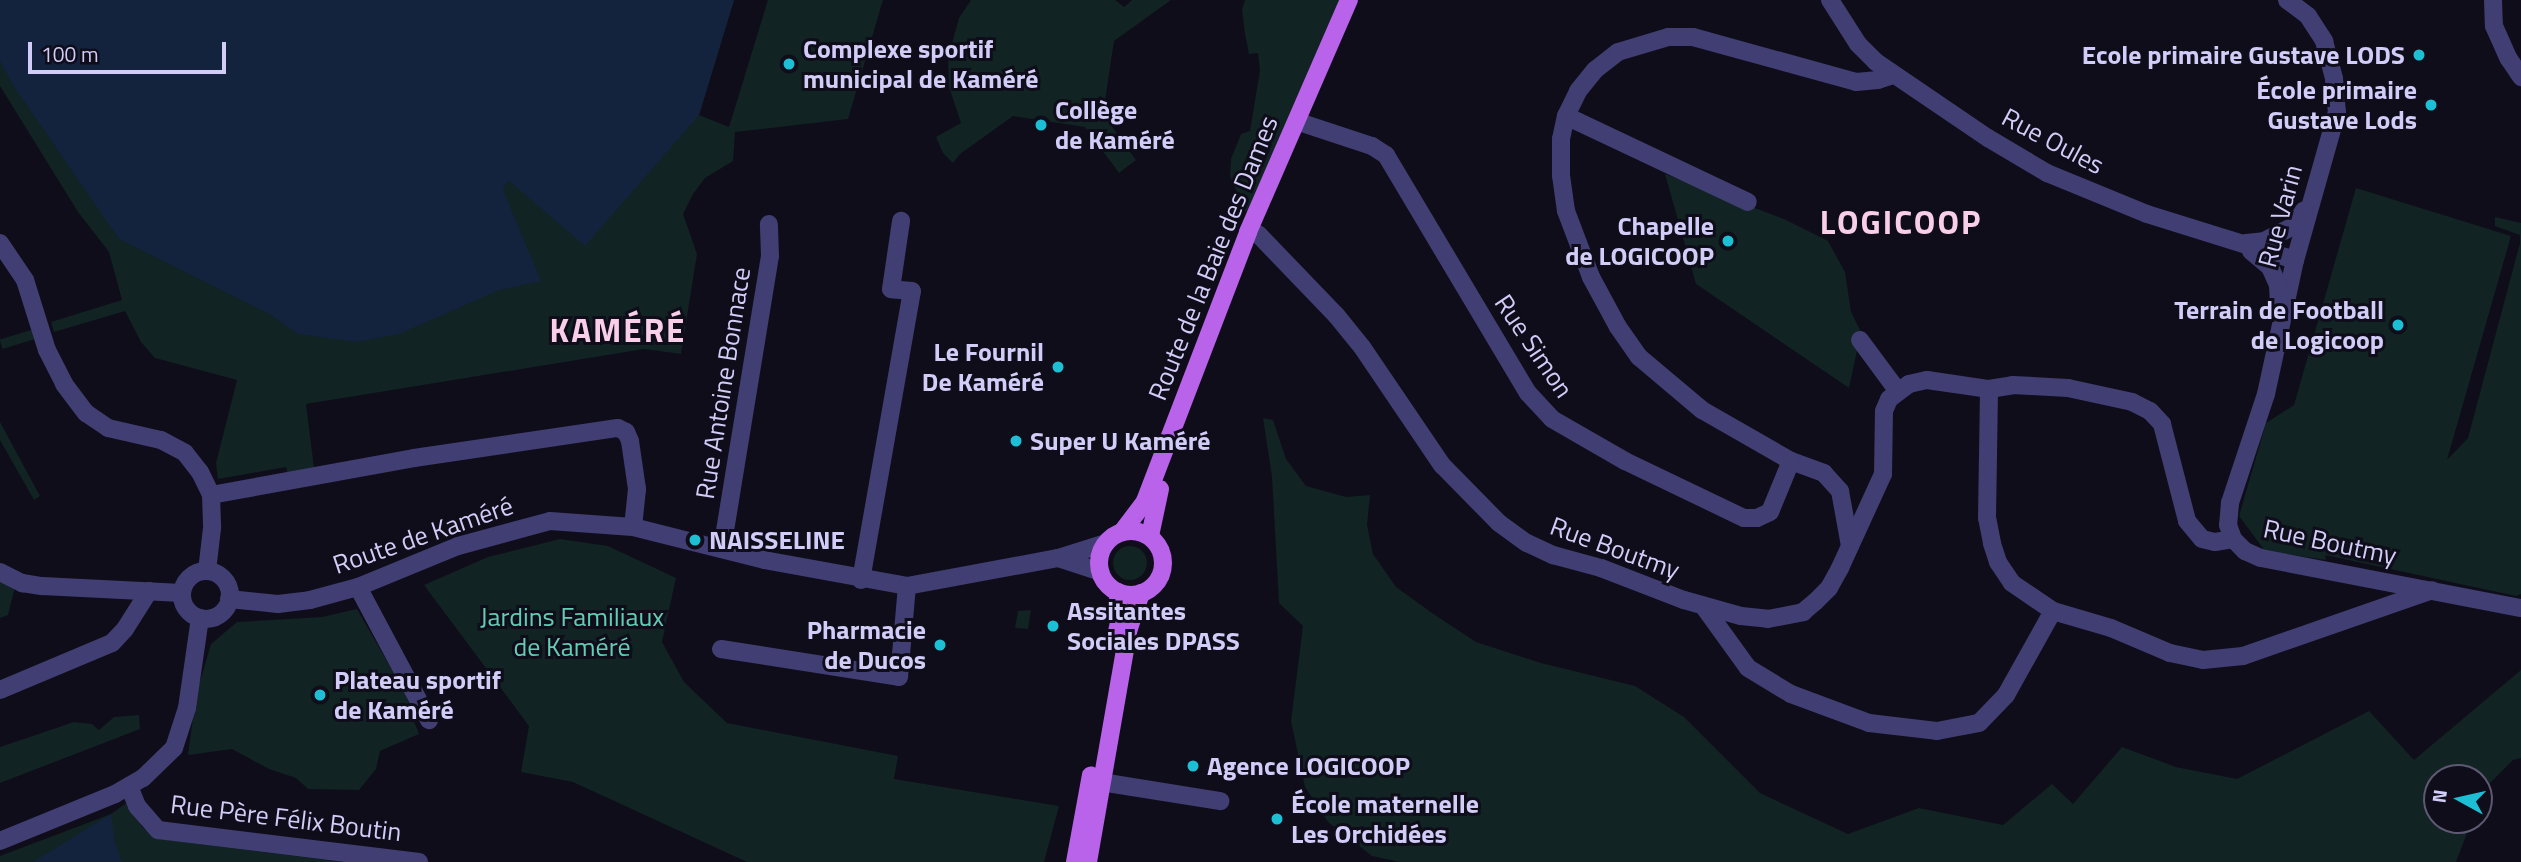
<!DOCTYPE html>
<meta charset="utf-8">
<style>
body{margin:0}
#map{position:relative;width:2521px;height:862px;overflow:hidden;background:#0f0d1a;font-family:"Titillium Web",sans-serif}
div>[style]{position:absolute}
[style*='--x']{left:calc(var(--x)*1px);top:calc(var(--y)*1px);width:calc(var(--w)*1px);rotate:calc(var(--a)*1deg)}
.green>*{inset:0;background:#112322;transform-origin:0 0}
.round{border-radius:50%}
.water>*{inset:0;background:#13233d}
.minor>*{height:18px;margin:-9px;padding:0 9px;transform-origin:9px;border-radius:9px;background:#413e73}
.minor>.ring{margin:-9px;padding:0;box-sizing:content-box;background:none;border:18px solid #413e73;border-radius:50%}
.major>*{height:18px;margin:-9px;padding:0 9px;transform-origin:9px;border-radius:9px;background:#b962ea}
.major>.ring{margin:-9px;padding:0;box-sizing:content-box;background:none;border:18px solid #b962ea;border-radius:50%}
.dots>*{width:19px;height:19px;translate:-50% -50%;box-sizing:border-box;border:4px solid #0f0d1a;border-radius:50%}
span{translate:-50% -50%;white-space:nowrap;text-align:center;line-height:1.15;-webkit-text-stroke:6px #0f0d1a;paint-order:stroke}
.poi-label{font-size:26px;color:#d2ccf8;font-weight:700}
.left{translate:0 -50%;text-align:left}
.right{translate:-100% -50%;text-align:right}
.street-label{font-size:26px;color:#d2ccf8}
.park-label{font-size:26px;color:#63cdb4}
.district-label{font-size:33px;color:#f8cee8;font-weight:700;letter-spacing:2px}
.north{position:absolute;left:2423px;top:764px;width:70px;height:70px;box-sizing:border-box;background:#0f0d1a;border:2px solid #5d5973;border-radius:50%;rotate:278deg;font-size:19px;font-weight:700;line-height:28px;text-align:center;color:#d2ccf8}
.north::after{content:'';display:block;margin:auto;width:24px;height:32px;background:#1dbfd4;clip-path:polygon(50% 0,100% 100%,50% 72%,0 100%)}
.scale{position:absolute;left:28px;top:42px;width:198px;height:32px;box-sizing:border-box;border:4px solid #d2ccf8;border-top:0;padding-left:9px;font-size:21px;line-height:24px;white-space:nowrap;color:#d2ccf8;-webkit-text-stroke:5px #0f0d1a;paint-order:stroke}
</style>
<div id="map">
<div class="green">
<i style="clip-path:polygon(0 0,734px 0,699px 115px,729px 127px,768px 0,883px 0,848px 119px,735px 132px,733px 161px,705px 178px,693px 194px,683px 214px,697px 254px,681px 354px,644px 349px,306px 404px,314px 468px,288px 475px,286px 467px,218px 479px,216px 463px,237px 380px,155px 358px,141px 342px,125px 311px,54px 332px,51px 322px,122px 300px,109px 252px,78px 212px,0 86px)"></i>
<i style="clip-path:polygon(971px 0,1115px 0,1124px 7px,1132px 0,1171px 0,1114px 41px,1103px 114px,1136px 160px,1119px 173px,1085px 127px,1013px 116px,960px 154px,953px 163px,943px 153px,936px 137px,961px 123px,949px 87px,948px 58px,959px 18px)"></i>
<i style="clip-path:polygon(1245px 0,1342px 0,1249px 213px,1245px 211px,1230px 176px,1231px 159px,1241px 134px,1250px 131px,1260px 70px,1258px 53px,1249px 54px,1245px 34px,1242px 10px)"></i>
<i style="clip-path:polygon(1665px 174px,1784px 219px,1828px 241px,1845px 272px,1851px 312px,1861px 332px,1849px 388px,1696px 284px)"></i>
<i style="clip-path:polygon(2356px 188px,2511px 236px,2447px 460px,2468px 438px,2520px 243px,2520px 235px,2495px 226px,2495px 217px,2521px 223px,2521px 594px,2516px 596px,2325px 555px,2326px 560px,2265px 551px,2239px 516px,2266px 423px,2294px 405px)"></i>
<i style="left:34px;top:329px;width:10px;height:36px;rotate:73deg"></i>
<i style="clip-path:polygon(1263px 418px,1273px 420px,1286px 459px,1306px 486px,1346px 497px,1370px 495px,1367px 525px,1373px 554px,1396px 587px,1432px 613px,1476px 642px,1541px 663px,1635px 686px,1684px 717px,1760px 793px,1848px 834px,1919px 808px,2003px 825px,2052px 784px,2073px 804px,2122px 747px,2176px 767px,2237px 779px,2369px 711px,2414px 760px,2521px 670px,2521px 758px,2513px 760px,2483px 790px,2479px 801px,2479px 778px,2437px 778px,2437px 820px,2472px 820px,2456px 862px,1400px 862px,1372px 856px,1328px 822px,1305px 787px,1291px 721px,1303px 626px,1279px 603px,1272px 477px)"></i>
<i style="clip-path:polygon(0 422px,40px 496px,34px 500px,0 440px)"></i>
<i style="clip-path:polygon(560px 539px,608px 546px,676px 578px,662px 642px,684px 682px,727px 723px,898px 756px,894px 779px,1059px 806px,1044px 862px,747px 862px,573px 782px,521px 772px,529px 726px,424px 585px,488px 557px)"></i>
<i class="round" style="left:1113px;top:546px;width:34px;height:34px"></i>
<i style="clip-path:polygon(0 579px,15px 587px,8px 615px,0 618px)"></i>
<i style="clip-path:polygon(357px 609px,414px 708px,413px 719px,419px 734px,380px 751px,376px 769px,359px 790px,308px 789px,296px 778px,269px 769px,232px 749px,188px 755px,196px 695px,211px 644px,237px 622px,322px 617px)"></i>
<i style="clip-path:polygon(1031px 610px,1028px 629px,1015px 628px,1018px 611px)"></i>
<i style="clip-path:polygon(139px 715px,140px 729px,0 783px,0 747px,74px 722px,92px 724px,99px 730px,114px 717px)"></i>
<i style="clip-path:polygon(129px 801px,142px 827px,160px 839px,344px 862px,0 862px,0 856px,111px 814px)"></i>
</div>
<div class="water">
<i style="clip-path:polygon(0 0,734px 0,699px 115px,585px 246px,508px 180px,503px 190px,541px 281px,499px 290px,399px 334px,357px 342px,298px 334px,271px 315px,119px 239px,13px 85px,0 61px)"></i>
<i style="clip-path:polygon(111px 814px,115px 843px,122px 862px,33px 862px)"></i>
</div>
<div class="minor">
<i style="--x:1830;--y:0;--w:52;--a:57.5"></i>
<i style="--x:1858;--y:44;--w:25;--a:45"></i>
<i style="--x:1876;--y:62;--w:135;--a:34.2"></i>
<i style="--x:1988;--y:138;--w:69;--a:30.7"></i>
<i style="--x:2047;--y:173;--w:108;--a:22.3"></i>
<i style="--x:2147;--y:214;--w:155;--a:17.3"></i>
<i style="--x:2287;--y:0;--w:26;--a:37"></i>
<i style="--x:2308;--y:16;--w:30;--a:57"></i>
<i style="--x:2324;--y:41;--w:39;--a:75"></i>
<i style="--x:2334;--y:79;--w:33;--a:85"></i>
<i style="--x:2337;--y:112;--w:154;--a:105.8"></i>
<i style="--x:2295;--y:260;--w:137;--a:102.2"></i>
<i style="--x:2266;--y:394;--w:115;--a:108.3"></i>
<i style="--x:2230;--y:503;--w:22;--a:95"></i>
<i style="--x:2228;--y:525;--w:15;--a:70"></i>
<i style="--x:2233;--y:539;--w:17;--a:45"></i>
<i style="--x:2245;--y:551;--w:17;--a:24"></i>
<i style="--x:2261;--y:558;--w:265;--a:10.9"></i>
<i style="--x:2493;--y:0;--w:26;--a:88"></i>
<i style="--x:2494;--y:26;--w:36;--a:66"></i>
<i style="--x:2509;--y:59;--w:22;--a:56"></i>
<i style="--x:1566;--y:116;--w:201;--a:25.3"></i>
<i style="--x:1305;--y:124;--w:71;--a:18.2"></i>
<i style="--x:1372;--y:146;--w:17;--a:33"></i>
<i style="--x:1386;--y:155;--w:277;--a:59.2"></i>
<i style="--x:1528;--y:393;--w:35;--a:47"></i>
<i style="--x:1552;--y:419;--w:84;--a:29.9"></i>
<i style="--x:1625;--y:461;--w:132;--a:25.6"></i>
<i style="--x:1744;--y:518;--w:13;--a:0"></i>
<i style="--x:1757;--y:518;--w:14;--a:-25"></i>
<i style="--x:1770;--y:512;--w:55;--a:-67.6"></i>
<i style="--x:1258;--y:234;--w:112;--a:46.1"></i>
<i style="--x:1336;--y:315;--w:41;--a:50.9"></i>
<i style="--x:1362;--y:347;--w:143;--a:55.9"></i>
<i style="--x:1442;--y:465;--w:81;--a:45.5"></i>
<i style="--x:1499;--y:523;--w:34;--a:36"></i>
<i style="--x:1527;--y:543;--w:29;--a:25"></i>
<i style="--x:1553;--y:555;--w:50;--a:15.2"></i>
<i style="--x:1601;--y:568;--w:89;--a:21.1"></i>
<i style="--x:1684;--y:600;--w:59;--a:15.7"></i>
<i style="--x:1741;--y:616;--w:27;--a:6"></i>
<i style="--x:1768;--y:619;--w:36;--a:-11"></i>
<i style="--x:1803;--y:612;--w:16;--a:-40"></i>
<i style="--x:1815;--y:602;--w:20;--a:-45"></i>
<i style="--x:1829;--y:588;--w:23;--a:-61"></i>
<i style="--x:1840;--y:568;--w:103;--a:-65.4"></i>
<i style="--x:1883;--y:474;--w:63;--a:-89.1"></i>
<i style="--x:1884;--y:411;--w:13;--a:-67"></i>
<i style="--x:1889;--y:399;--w:25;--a:-37"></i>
<i style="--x:1909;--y:384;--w:18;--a:-13"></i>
<i style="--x:1927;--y:380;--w:63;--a:8.3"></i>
<i style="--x:1989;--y:389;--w:24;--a:-9"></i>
<i style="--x:2013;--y:385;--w:55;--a:3.1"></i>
<i style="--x:2068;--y:388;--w:66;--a:12.3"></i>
<i style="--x:2132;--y:402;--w:20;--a:27"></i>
<i style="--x:2150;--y:411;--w:18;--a:47"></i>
<i style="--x:2162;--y:424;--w:100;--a:75.5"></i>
<i style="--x:2187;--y:521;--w:23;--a:50"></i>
<i style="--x:2202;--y:539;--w:13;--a:13"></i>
<i style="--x:2215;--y:542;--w:18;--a:-9"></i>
<i style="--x:0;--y:243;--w:45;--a:56"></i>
<i style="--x:25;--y:280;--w:73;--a:72.6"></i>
<i style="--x:47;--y:350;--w:38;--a:63"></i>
<i style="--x:64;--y:384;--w:36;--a:53"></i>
<i style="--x:86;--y:413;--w:27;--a:34"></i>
<i style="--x:108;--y:428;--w:54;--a:12.8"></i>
<i style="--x:161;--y:440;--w:27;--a:28"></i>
<i style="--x:185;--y:453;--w:24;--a:52"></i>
<i style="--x:200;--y:472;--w:25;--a:64"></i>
<i style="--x:211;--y:495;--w:33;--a:88"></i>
<i style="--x:212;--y:528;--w:43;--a:96.6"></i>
<i style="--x:2246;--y:243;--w:18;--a:-6"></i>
<i style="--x:2264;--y:241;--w:35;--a:-27"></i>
<i style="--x:2295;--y:225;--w:17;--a:-59"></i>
<i style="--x:2251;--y:251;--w:25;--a:40"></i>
<i style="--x:2270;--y:267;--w:20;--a:66"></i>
<i style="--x:2278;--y:285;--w:22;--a:87"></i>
<i style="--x:1860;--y:340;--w:62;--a:53.5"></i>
<i style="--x:211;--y:495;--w:206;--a:-10.3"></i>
<i style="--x:414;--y:458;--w:206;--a:-8.4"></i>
<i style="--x:618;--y:428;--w:9;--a:27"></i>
<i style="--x:626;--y:432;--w:10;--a:66"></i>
<i style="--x:630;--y:441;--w:49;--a:81.7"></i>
<i style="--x:637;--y:489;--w:38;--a:96"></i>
<i style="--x:1850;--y:546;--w:56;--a:-100.3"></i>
<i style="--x:1840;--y:491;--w:24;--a:-132"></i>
<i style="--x:1824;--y:473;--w:35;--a:-160"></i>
<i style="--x:1791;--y:461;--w:103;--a:-150.2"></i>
<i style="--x:1702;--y:410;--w:82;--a:-139.9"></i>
<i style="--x:1639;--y:357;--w:37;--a:-125"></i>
<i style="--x:1618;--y:327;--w:57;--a:-118.4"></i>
<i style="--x:1591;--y:277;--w:71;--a:-110.7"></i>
<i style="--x:1566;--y:211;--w:35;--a:-98"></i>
<i style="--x:1561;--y:176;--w:37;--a:-90"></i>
<i style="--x:1561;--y:139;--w:24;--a:-78"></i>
<i style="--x:1566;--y:116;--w:28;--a:-64"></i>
<i style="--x:1578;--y:91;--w:27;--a:-51"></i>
<i style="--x:1595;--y:70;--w:29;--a:-38"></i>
<i style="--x:1618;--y:52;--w:52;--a:-16.7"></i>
<i style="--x:1668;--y:37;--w:25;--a:0"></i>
<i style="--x:1693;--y:37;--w:169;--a:15.4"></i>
<i style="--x:1856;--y:82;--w:22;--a:-5"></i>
<i style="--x:1878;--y:80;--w:16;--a:-18"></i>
<i style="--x:722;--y:549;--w:297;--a:-80.7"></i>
<i style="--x:770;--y:256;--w:32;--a:-92"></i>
<i style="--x:1058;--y:558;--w:45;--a:18"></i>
<i class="ring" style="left:182px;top:571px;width:30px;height:30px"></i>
<i style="--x:0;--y:572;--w:25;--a:27"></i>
<i style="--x:22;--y:583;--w:20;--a:9"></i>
<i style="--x:42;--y:586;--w:140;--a:2.9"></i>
<i style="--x:861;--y:580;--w:293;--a:-80"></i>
<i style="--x:912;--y:291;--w:21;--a:-175"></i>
<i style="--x:891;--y:289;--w:69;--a:-81.6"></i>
<i style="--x:358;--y:587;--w:151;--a:61.9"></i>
<i style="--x:229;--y:599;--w:49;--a:5.8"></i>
<i style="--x:278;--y:604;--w:32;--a:-7"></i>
<i style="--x:310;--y:600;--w:50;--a:-15.2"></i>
<i style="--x:358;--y:587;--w:108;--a:-22.3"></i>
<i style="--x:458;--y:546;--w:95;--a:-15.2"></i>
<i style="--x:550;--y:521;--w:83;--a:4.1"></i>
<i style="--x:633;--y:527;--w:135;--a:14.1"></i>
<i style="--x:764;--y:560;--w:145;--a:10.3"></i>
<i style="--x:907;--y:586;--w:154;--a:-10.5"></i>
<i style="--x:1058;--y:558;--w:50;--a:-17.4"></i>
<i style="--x:1704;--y:607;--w:75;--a:54.2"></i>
<i style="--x:1748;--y:668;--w:50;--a:31.2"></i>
<i style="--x:1791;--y:694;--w:83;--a:20.4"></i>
<i style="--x:1869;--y:723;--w:68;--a:6.7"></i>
<i style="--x:1937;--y:731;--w:43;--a:-10.8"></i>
<i style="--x:1979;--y:723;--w:39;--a:-46"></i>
<i style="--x:2006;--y:695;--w:96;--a:-60.8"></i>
<i style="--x:2053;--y:611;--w:50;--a:-145.7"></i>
<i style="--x:2012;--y:583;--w:25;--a:-124"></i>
<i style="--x:1998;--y:562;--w:20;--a:-108"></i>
<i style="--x:1992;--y:543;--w:25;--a:-101"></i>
<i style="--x:1987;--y:518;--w:129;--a:-89.1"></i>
<i style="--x:2053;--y:611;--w:60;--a:16.3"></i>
<i style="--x:2111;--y:628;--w:64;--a:23"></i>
<i style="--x:2170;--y:653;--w:34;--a:12"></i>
<i style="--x:2203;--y:660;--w:40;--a:-5.7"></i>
<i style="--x:2243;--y:656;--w:200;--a:-19.2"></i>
<i style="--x:721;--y:649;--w:180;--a:8.9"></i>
<i style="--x:899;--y:677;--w:91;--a:-85"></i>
<i style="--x:0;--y:690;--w:121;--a:-22.8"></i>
<i style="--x:112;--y:643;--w:19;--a:-47"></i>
<i style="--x:125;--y:629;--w:45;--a:-57.7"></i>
<i style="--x:1101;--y:782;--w:121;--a:9.1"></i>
<i style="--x:129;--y:786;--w:22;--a:68"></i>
<i style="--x:137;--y:806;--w:32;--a:49"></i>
<i style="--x:158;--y:830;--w:263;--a:7"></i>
<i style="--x:0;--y:841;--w:124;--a:-22.2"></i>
<i style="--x:115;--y:794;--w:32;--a:-30"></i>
<i style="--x:143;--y:778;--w:43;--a:-44.1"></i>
<i style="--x:174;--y:748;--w:42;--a:-72"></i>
<i style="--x:187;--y:708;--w:91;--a:-81.8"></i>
</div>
<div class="major">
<i class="ring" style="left:1099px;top:531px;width:46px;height:46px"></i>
<i style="--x:1122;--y:532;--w:39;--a:-53"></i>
<i style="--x:1145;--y:501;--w:288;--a:-69"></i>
<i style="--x:1248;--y:232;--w:253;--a:-66.5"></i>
<i style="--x:1150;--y:536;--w:48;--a:-78"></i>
<i style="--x:1115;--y:641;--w:19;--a:-78"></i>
<i style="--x:1119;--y:622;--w:30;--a:-92"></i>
<i style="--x:1075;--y:862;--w:88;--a:-79.6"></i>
<i style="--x:1088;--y:862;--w:238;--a:-80.1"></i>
<i style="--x:1129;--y:628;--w:37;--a:-71"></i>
</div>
<div class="dots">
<i style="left:2419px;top:55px;background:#1dbfd4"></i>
<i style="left:789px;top:64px;background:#1dbfd4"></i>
<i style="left:2431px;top:105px;background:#1dbfd4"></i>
<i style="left:1041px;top:125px;background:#1dbfd4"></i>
<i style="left:1728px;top:241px;background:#1dbfd4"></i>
<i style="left:2398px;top:325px;background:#1dbfd4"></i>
<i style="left:1058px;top:367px;background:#1dbfd4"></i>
<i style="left:1016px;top:441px;background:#1dbfd4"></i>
<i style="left:695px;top:540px;background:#1dbfd4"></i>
<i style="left:1053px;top:626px;background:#1dbfd4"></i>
<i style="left:940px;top:645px;background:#1dbfd4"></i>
<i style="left:320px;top:695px;background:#1dbfd4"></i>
<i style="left:1193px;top:766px;background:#1dbfd4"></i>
<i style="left:1277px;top:819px;background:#1dbfd4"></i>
</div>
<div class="poi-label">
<span class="left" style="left:803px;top:64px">Complexe sportif<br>municipal de Kaméré</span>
<span class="right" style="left:2405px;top:55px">Ecole primaire Gustave LODS</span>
<span class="right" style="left:2417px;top:105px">École primaire<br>Gustave Lods</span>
<span class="left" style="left:1055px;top:125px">Collège<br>de Kaméré</span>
<span class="right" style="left:1714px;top:241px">Chapelle<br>de LOGICOOP</span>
<span class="right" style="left:2384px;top:325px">Terrain de Football<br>de Logicoop</span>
<span class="right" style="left:1044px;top:367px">Le Fournil<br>De Kaméré</span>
<span class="left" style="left:1030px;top:441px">Super U Kaméré</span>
<span class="left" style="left:709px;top:540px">NAISSELINE</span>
<span class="left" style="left:1067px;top:626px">Assitantes<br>Sociales DPASS</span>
<span class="right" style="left:926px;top:645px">Pharmacie<br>de Ducos</span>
<span class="left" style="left:334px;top:695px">Plateau sportif<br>de Kaméré</span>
<span class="left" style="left:1207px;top:766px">Agence LOGICOOP</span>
<span class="left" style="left:1291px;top:819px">École maternelle<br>Les Orchidées</span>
</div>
<div class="street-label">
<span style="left:2053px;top:141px;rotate:28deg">Rue Oules</span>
<span style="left:2280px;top:216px;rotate:-75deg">Rue Varin</span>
<span style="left:1213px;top:258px;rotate:-68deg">Route de la Baie des Dames</span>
<span style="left:1534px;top:346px;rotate:56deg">Rue Simon</span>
<span style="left:723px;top:383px;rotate:-81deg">Rue Antoine Bonnace</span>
<span style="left:423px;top:535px;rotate:-19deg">Route de Kaméré</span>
<span style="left:2330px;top:542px;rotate:12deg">Rue Boutmy</span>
<span style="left:1615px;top:548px;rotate:20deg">Rue Boutmy</span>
<span style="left:286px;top:818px;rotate:7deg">Rue Père Félix Boutin</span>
</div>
<div class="park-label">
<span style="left:572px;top:632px">Jardins Familiaux<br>de Kaméré</span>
</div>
<div class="district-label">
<span style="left:1901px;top:223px">LOGICOOP</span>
<span style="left:618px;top:331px">KAMÉRÉ</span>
</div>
<div class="north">N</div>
<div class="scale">100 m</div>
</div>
